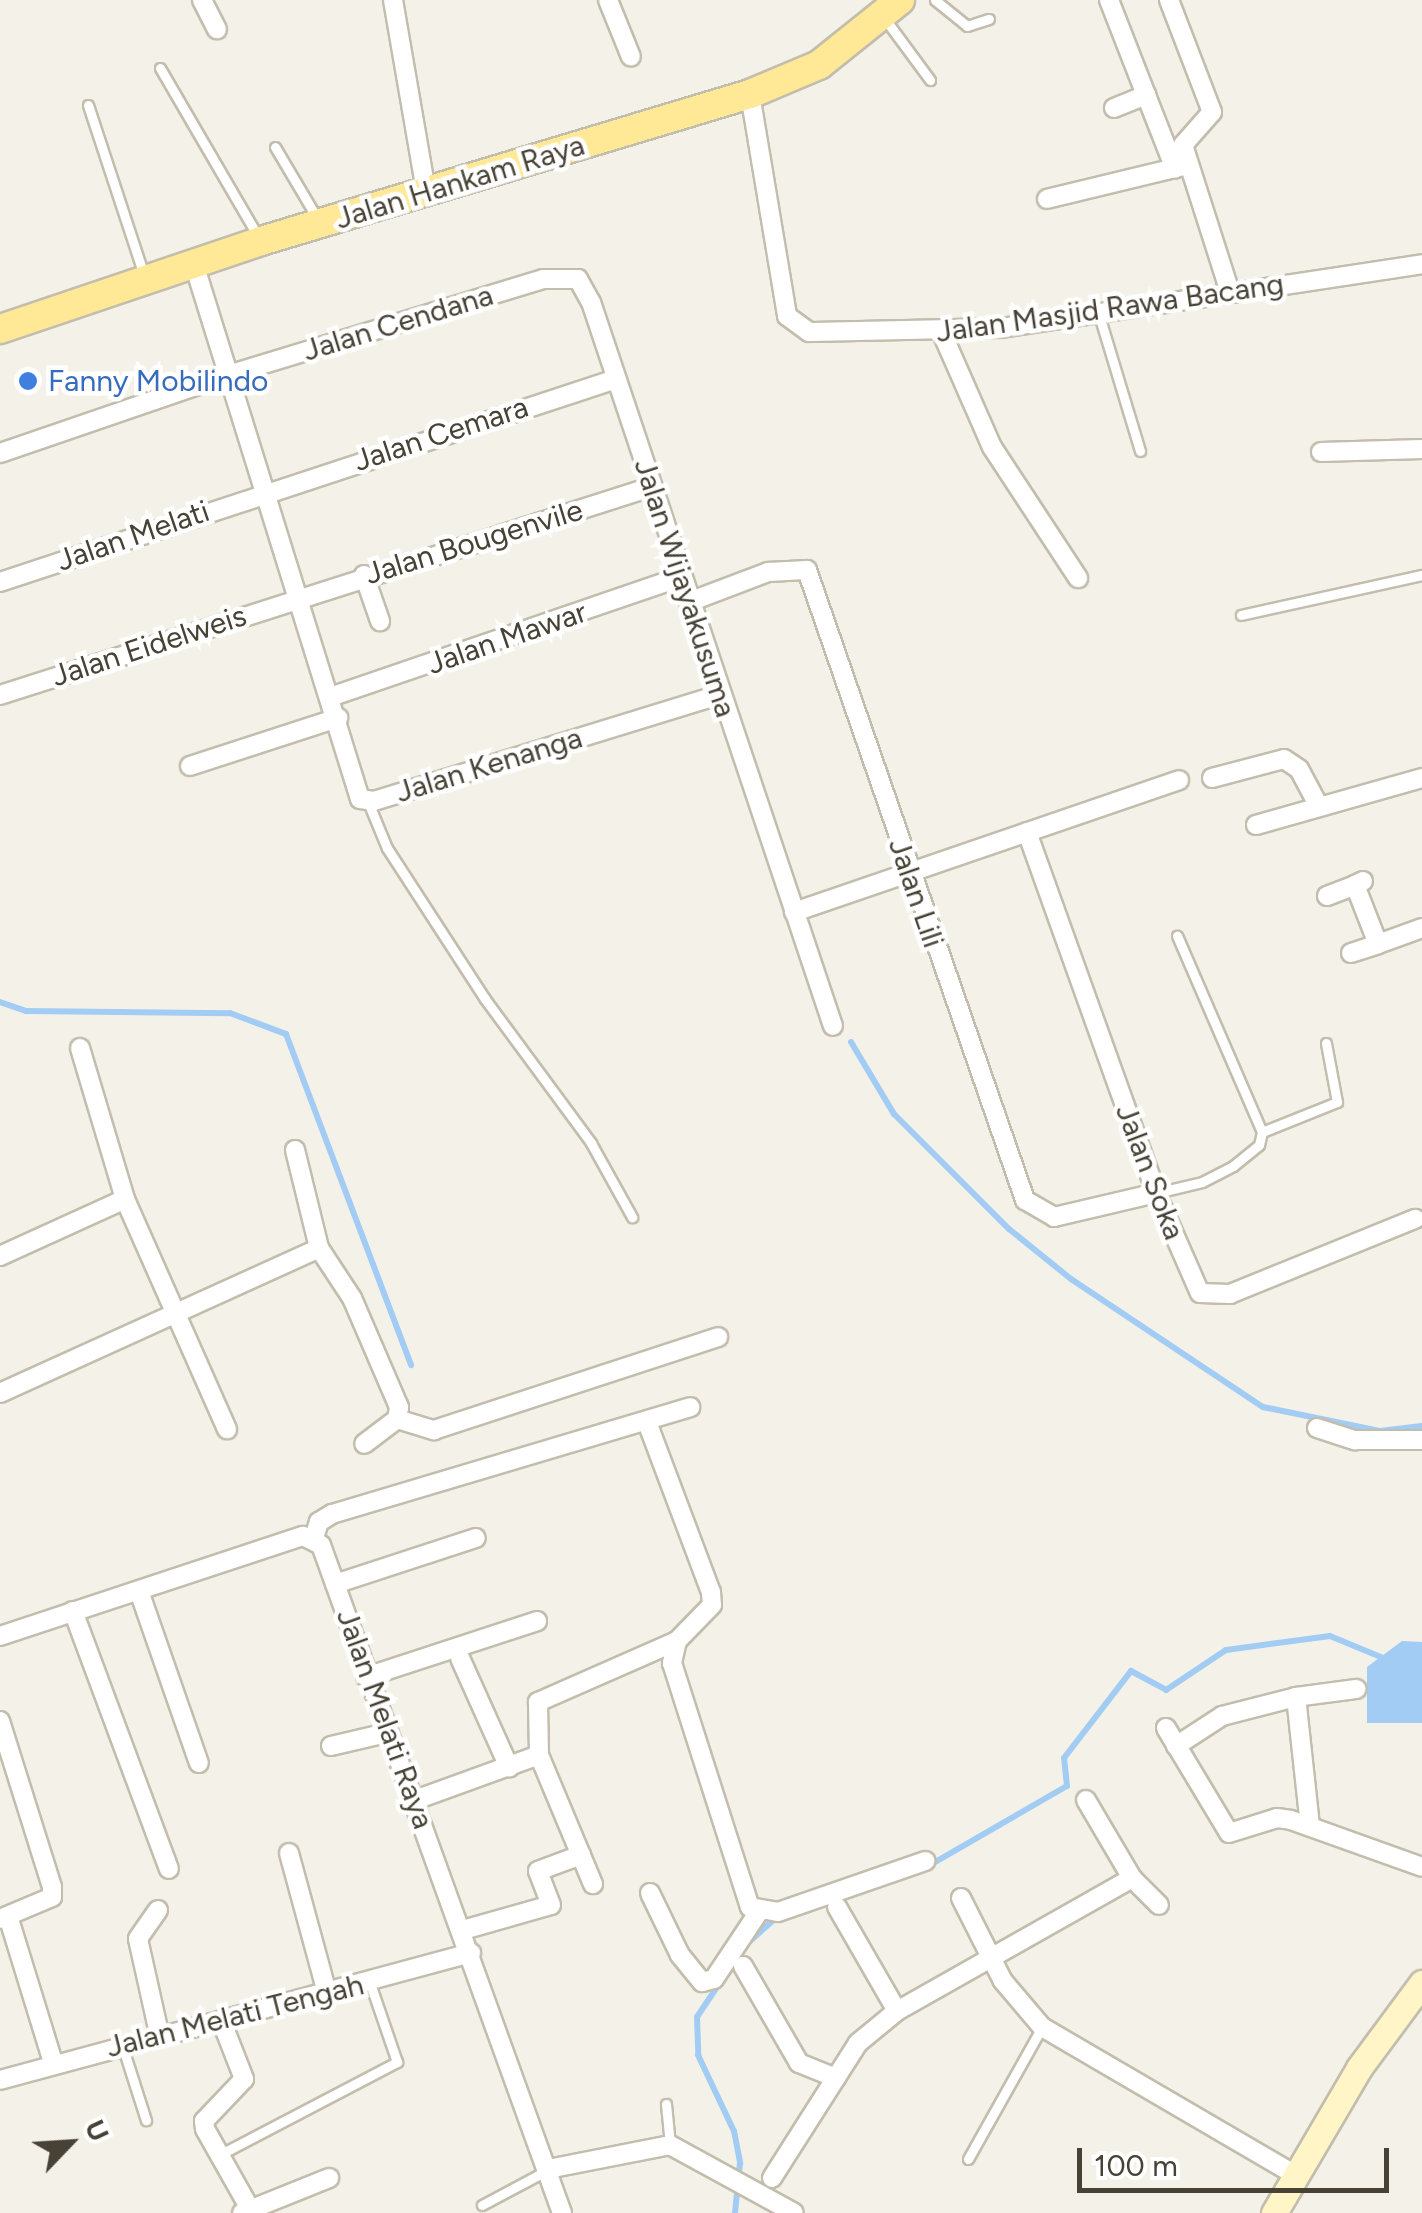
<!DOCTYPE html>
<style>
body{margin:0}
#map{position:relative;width:1422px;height:2213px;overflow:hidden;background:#f4f2e8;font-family:Figtree,sans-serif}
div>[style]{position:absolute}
.water>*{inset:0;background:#a2ccf3}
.stream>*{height:6px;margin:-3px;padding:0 3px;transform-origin:3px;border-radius:3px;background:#a2ccf3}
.roads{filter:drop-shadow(2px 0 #c3bdad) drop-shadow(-2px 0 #c3bdad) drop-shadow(0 2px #c3bdad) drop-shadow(0 -2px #c3bdad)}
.lane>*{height:9px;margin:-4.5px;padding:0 4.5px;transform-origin:4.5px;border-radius:4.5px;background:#fff}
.street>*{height:18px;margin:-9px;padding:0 9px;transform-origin:9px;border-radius:9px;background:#fff}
.secondary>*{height:25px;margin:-12.5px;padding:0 12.5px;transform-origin:12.5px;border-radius:12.5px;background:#fff5c7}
.primary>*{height:28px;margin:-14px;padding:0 14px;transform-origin:14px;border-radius:14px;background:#ffe896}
.dots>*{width:28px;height:28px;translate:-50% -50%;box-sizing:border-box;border:5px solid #fff;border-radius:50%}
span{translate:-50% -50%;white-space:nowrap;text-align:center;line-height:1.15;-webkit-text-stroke:9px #fff;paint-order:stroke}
.street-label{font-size:30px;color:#484236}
.shop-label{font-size:30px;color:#366cbe}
.left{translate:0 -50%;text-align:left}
.north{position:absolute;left:20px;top:2093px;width:100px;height:100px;-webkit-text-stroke:8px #fff;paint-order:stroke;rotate:65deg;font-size:28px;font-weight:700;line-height:40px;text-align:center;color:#484236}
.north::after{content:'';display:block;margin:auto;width:35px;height:45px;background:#484236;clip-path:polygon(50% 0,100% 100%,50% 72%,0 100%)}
.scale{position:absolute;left:1077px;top:2148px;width:312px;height:45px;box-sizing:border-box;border:5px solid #484236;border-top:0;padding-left:12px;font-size:30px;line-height:35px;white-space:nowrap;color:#484236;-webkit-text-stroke:8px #fff;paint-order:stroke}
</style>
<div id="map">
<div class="water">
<i style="clip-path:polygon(1402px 1641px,1422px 1642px,1422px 1723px,1367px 1723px,1367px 1667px)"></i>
</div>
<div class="stream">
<i style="left:0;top:1002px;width:28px;rotate:19deg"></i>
<i style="left:26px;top:1011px;width:204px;rotate:0.6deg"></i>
<i style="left:230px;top:1013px;width:60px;rotate:20.6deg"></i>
<i style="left:286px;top:1034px;width:354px;rotate:69.3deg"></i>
<i style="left:851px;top:1042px;width:84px;rotate:59.2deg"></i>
<i style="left:894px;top:1114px;width:163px;rotate:45deg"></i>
<i style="left:1009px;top:1229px;width:80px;rotate:38.9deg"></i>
<i style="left:1071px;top:1279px;width:231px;rotate:33.7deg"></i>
<i style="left:1263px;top:1407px;width:119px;rotate:11.6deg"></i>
<i style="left:1380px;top:1431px;width:42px;rotate:-6.8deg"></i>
<i style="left:930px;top:1865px;width:158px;rotate:-30deg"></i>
<i style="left:1067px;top:1786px;width:28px;rotate:-96deg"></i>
<i style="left:1064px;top:1758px;width:110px;rotate:-52.4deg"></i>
<i style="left:1131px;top:1671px;width:40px;rotate:28deg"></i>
<i style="left:1166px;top:1690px;width:72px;rotate:-33.7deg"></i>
<i style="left:1226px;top:1650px;width:105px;rotate:-7.7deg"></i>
<i style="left:1330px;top:1636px;width:55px;rotate:22.4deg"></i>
<i style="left:749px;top:1942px;width:36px;rotate:-42deg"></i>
<i style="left:721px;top:1981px;width:43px;rotate:123.7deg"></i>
<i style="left:697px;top:2017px;width:38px;rotate:88deg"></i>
<i style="left:698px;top:2055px;width:84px;rotate:64.7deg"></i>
<i style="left:734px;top:2131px;width:33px;rotate:79deg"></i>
<i style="left:740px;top:2163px;width:50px;rotate:95.7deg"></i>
</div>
<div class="roads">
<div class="lane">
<i style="left:935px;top:0;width:41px;rotate:39.1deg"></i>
<i style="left:967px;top:26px;width:23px;rotate:-18deg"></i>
<i style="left:885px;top:19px;width:76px;rotate:53.6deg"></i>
<i style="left:160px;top:68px;width:197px;rotate:59.8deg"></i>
<i style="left:88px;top:105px;width:182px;rotate:71.8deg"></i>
<i style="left:275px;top:147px;width:82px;rotate:59.4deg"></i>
<i style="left:1099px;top:315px;width:142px;rotate:73.2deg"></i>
<i style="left:1241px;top:615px;width:185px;rotate:-12.5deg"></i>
<i style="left:368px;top:802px;width:50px;rotate:67.6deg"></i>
<i style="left:387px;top:848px;width:180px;rotate:57deg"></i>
<i style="left:485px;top:999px;width:179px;rotate:53.6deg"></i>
<i style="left:591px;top:1143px;width:85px;rotate:61deg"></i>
<i style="left:1262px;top:1132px;width:81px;rotate:-21.8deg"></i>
<i style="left:1337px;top:1102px;width:60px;rotate:-100.6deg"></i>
<i style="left:1156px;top:1193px;width:47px;rotate:-13.4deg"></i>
<i style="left:1202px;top:1182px;width:35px;rotate:-27deg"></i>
<i style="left:1233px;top:1166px;width:33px;rotate:-39deg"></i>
<i style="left:1259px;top:1145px;width:13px;rotate:-77deg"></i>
<i style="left:1262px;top:1132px;width:214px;rotate:-113.4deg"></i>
<i style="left:122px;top:2045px;width:79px;rotate:72.3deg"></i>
<i style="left:666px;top:2104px;width:41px;rotate:84.4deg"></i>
<i style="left:221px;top:2154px;width:199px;rotate:-27.6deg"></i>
<i style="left:397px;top:2062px;width:83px;rotate:-108.9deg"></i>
<i style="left:968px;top:2159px;width:151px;rotate:-60.7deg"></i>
<i style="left:482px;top:2205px;width:72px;rotate:-28deg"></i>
</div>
<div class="street">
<i style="left:202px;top:0;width:33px;rotate:63deg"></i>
<i style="left:393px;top:0;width:194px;rotate:80.2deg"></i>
<i style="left:608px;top:0;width:61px;rotate:68deg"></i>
<i style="left:1109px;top:0;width:102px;rotate:68.7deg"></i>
<i style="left:1169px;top:0;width:120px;rotate:69deg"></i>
<i style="left:1212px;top:112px;width:44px;rotate:131.3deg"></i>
<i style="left:1183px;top:145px;width:154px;rotate:72.3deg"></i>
<i style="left:750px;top:94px;width:225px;rotate:80.5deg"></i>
<i style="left:787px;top:316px;width:27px;rotate:36deg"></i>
<i style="left:809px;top:332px;width:192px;rotate:-1.2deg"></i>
<i style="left:1001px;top:328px;width:426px;rotate:-8.6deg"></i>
<i style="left:1114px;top:108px;width:35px;rotate:-22deg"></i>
<i style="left:1146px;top:95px;width:79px;rotate:68.6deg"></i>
<i style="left:1047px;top:199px;width:145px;rotate:-13.6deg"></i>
<i style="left:194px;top:264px;width:560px;rotate:72.76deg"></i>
<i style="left:360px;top:799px;width:14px;rotate:8deg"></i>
<i style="left:374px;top:801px;width:363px;rotate:-17.1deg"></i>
<i style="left:942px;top:333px;width:124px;rotate:66.3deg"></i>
<i style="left:992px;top:447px;width:157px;rotate:56.7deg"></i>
<i style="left:1321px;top:452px;width:101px;rotate:-1.7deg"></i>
<i style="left:0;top:453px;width:244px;rotate:-18.9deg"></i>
<i style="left:231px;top:374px;width:326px;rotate:-16.9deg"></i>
<i style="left:543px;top:279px;width:35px"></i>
<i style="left:578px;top:279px;width:26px;rotate:61deg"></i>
<i style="left:591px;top:302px;width:763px;rotate:71.52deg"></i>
<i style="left:364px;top:575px;width:49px;rotate:70.8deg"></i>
<i style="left:0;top:582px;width:649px;rotate:-18.24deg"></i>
<i style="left:689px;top:602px;width:85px;rotate:-20.8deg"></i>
<i style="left:768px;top:572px;width:39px;rotate:-3deg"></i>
<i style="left:807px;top:570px;width:667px;rotate:70.91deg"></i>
<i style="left:1025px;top:1200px;width:34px;rotate:30deg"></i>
<i style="left:1054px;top:1217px;width:105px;rotate:-13.2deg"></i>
<i style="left:0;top:695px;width:683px;rotate:-17.72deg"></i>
<i style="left:333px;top:696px;width:367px;rotate:-18.9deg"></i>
<i style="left:190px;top:766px;width:156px;rotate:-18deg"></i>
<i style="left:1212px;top:778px;width:74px;rotate:-14.8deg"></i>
<i style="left:1284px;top:759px;width:18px;rotate:34deg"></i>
<i style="left:1299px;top:769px;width:38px;rotate:62deg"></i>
<i style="left:1256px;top:825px;width:173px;rotate:-15.8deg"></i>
<i style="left:1027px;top:832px;width:383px;rotate:70.3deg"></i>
<i style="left:1156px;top:1193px;width:109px;rotate:66.3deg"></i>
<i style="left:1200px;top:1293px;width:30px;rotate:2deg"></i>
<i style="left:1230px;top:1294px;width:200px;rotate:-22.1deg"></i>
<i style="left:1363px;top:881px;width:9px;rotate:153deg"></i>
<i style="left:1355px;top:885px;width:63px;rotate:68.7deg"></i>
<i style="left:1378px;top:944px;width:47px;rotate:-20deg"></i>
<i style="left:1327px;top:896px;width:30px;rotate:-21deg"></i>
<i style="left:794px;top:912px;width:407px;rotate:-18.9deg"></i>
<i style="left:1351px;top:953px;width:28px;rotate:-18deg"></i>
<i style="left:80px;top:1048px;width:158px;rotate:73.4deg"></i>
<i style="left:125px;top:1199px;width:252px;rotate:66.1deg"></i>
<i style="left:295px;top:1150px;width:101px;rotate:76.2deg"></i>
<i style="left:319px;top:1248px;width:60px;rotate:56.6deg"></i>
<i style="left:352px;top:1298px;width:119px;rotate:66.7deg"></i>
<i style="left:399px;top:1407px;width:12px;rotate:99deg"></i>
<i style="left:397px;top:1419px;width:41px;rotate:142.9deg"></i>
<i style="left:0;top:1256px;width:137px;rotate:-24.5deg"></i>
<i style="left:0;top:1393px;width:350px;rotate:-24.4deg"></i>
<i style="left:397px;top:1419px;width:39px;rotate:17deg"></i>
<i style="left:434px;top:1430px;width:299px;rotate:-18.1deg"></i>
<i style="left:647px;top:1422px;width:182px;rotate:69.4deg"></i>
<i style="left:711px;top:1592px;width:13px;rotate:86deg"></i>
<i style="left:712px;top:1605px;width:50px;rotate:134.2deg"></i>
<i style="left:677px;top:1641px;width:23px;rotate:103deg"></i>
<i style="left:672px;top:1663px;width:256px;rotate:72.3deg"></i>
<i style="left:750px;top:1907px;width:28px;rotate:10deg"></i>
<i style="left:778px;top:1912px;width:156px;rotate:-19.1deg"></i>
<i style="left:1317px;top:1428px;width:40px;rotate:18deg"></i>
<i style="left:1355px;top:1440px;width:67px"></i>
<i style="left:314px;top:1538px;width:17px;rotate:-73deg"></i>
<i style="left:319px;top:1522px;width:15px;rotate:-32deg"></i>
<i style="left:332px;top:1514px;width:374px;rotate:-16.6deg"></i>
<i style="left:335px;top:1584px;width:148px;rotate:-18.1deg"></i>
<i style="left:139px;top:1591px;width:182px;rotate:70.8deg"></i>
<i style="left:73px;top:1611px;width:275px;rotate:69.6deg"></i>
<i style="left:0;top:1636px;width:319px;rotate:-18.3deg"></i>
<i style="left:303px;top:1536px;width:20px;rotate:27deg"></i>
<i style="left:321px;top:1545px;width:710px;rotate:70.16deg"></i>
<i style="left:460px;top:1658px;width:120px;rotate:65.8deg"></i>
<i style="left:366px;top:1677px;width:180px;rotate:-18.1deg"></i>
<i style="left:1296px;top:1697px;width:61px;rotate:-7.6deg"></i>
<i style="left:0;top:1721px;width:174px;rotate:72.6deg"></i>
<i style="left:52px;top:1887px;width:10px;rotate:90deg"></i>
<i style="left:52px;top:1897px;width:56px;rotate:157.1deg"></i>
<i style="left:1166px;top:1728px;width:122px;rotate:59deg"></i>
<i style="left:1229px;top:1833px;width:50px;rotate:-17.4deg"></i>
<i style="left:1277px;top:1818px;width:14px;rotate:8deg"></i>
<i style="left:1291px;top:1820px;width:139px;rotate:19.7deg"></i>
<i style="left:331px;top:1746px;width:57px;rotate:-13.1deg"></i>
<i style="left:1176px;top:1746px;width:55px;rotate:-33.1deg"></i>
<i style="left:1222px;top:1716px;width:76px;rotate:-14.4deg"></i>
<i style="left:1296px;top:1697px;width:130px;rotate:83.8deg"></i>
<i style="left:539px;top:1755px;width:53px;rotate:-91.1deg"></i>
<i style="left:538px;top:1702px;width:152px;rotate:-23.7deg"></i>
<i style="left:415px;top:1800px;width:132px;rotate:-19.9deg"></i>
<i style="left:539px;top:1755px;width:140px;rotate:67.3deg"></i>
<i style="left:1086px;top:1800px;width:91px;rotate:59.5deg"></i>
<i style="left:289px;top:1853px;width:145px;rotate:74.8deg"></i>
<i style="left:650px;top:1893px;width:69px;rotate:64.2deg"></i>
<i style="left:680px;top:1955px;width:35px;rotate:51deg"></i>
<i style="left:702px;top:1982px;width:12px;rotate:-14deg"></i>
<i style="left:714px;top:1979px;width:79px;rotate:-56.3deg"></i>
<i style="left:961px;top:1898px;width:93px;rotate:63.2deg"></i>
<i style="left:1003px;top:1981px;width:60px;rotate:49.7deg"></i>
<i style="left:1042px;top:2027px;width:292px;rotate:30.3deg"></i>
<i style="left:837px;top:1907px;width:120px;rotate:60deg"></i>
<i style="left:158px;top:1910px;width:35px;rotate:125deg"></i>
<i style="left:138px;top:1939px;width:96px;rotate:77.4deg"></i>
<i style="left:8px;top:1916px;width:153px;rotate:72.9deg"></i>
<i style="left:463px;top:1930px;width:91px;rotate:-15.9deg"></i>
<i style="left:551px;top:1905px;width:36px;rotate:-111deg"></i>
<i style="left:538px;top:1871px;width:46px;rotate:-20.4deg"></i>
<i style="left:743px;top:1966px;width:112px;rotate:60deg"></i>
<i style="left:799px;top:2063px;width:40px;rotate:22deg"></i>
<i style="left:223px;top:2025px;width:58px;rotate:68.7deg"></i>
<i style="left:244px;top:2079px;width:58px;rotate:133.6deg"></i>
<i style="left:204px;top:2121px;width:8px;rotate:83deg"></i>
<i style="left:205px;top:2129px;width:92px;rotate:60.6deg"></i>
<i style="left:0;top:2080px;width:488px;rotate:-15.1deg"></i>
<i style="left:548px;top:2169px;width:124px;rotate:-11.1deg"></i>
<i style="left:670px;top:2145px;width:141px;rotate:28.7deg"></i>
<i style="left:772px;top:2178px;width:160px;rotate:-57.5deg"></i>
<i style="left:858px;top:2043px;width:50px;rotate:-39.4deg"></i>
<i style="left:897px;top:2011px;width:270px;rotate:-29.5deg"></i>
<i style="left:1132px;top:1878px;width:38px;rotate:45deg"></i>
<i style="left:242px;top:2213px;width:94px;rotate:-21.9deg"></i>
</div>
<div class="secondary">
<i style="left:1274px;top:2213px;width:168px;rotate:-59.6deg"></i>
<i style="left:1359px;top:2068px;width:106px;rotate:-53.5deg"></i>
</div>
<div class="primary">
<i style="left:0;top:329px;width:275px;rotate:-18.6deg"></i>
<i style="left:261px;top:241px;width:511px;rotate:-16.73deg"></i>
<i style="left:750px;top:94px;width:75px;rotate:-22.8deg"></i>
<i style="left:819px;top:65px;width:104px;rotate:-38.7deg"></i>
</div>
</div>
<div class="dots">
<i style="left:28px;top:381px;background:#3f7fe0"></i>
</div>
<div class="street-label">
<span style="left:460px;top:182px;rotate:-17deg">Jalan Hankam Raya</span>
<span style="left:1110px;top:308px;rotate:-8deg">Jalan Masjid Rawa Bacang</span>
<span style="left:398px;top:323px;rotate:-17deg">Jalan Cendana</span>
<span style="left:441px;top:434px;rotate:-18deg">Jalan Cemara</span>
<span style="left:133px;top:536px;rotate:-19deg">Jalan Melati</span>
<span style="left:474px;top:542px;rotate:-17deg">Jalan Bougenvile</span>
<span style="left:685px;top:588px;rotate:72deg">Jalan Wijayakusuma</span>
<span style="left:507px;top:638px;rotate:-19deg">Jalan Mawar</span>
<span style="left:149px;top:646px;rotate:-18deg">Jalan Eidelweis</span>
<span style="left:489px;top:765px;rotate:-17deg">Jalan Kenanga</span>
<span style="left:916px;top:893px;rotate:71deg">Jalan Lili</span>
<span style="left:1150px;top:1172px;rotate:69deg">Jalan Soka</span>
<span style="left:385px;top:1719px;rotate:70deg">Jalan Melati Raya</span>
<span style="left:235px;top:2016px;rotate:-14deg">Jalan Melati Tengah</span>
</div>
<div class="shop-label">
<span class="left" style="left:48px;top:381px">Fanny Mobilindo</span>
</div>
<div class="north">U</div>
<div class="scale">100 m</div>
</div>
